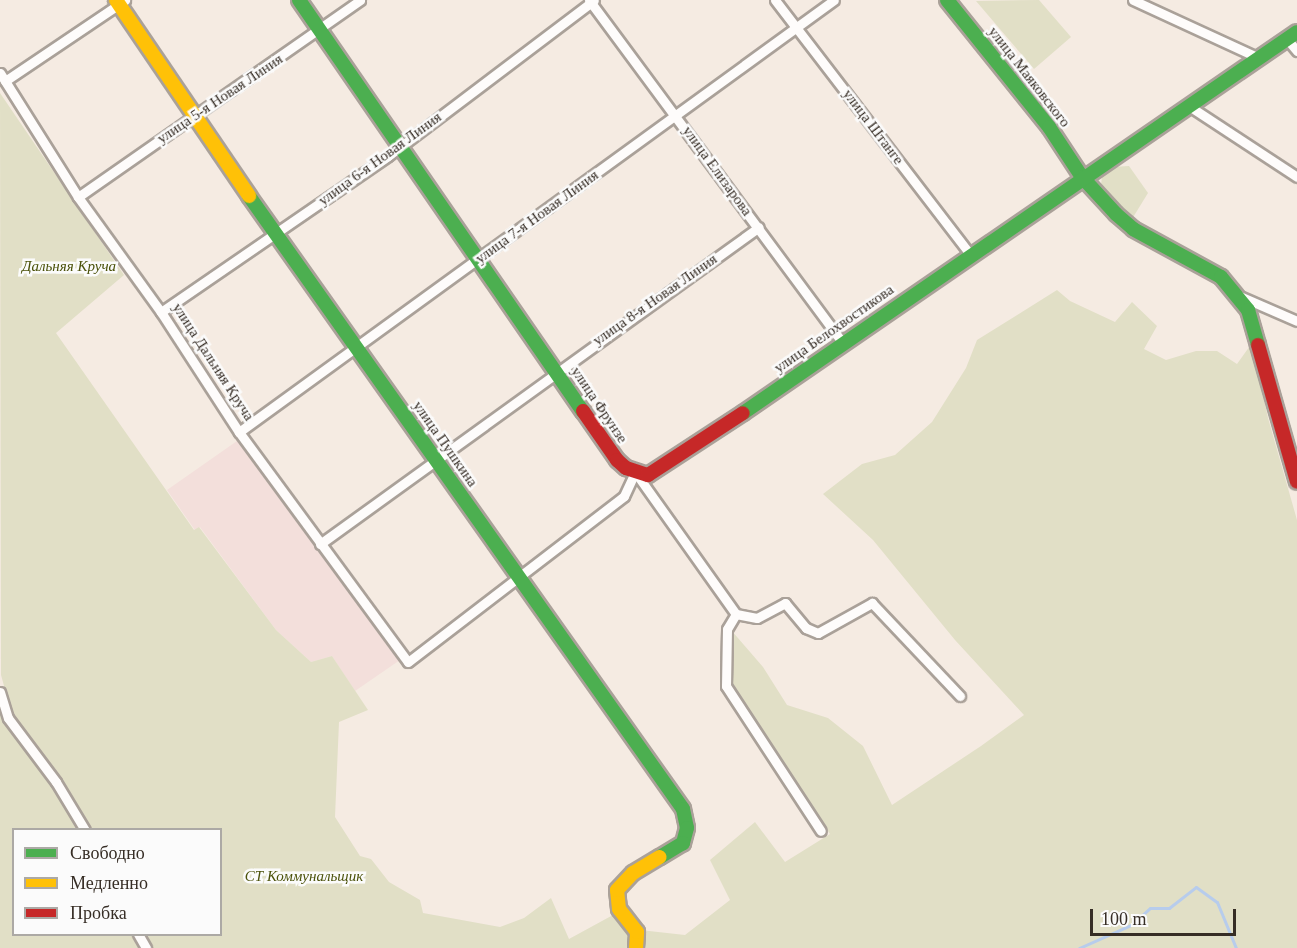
<!DOCTYPE html>
<meta charset="utf-8">
<style>
body{margin:0}
#map{position:relative;width:1297px;height:948px;overflow:hidden;background:#f5ebe2;font-family:"Times New Roman",serif}
div>[style]{position:absolute}
.commercial>*{inset:0;background:#f3dfdb}
.green>*{inset:0;background:#e1dfc6}
.stream>*{height:3px;margin:-1.5px;padding:0 1.5px;transform-origin:1.5px;border-radius:1.5px;background:#b7ccec}
.roads{filter:drop-shadow(2px 0 #aaa199) drop-shadow(-2px 0 #aaa199) drop-shadow(0 2px #aaa199) drop-shadow(0 -2px #aaa199)}
.street>*{height:9px;margin:-4.5px;padding:0 4.5px;transform-origin:4.5px;border-radius:4.5px;background:#fefcfb}
.fast>*{height:14px;margin:-7px;padding:0 7px;transform-origin:7px;border-radius:7px;background:#4caf50}
.slow>*{height:14px;margin:-7px;padding:0 7px;transform-origin:7px;border-radius:7px;background:#ffc107}
.jam>*{height:14px;margin:-7px;padding:0 7px;transform-origin:7px;border-radius:7px;background:#c62828}
span{translate:-50% -50%;white-space:nowrap;text-align:center;line-height:1.15;-webkit-text-stroke:5px #fbfbfb;paint-order:stroke}
.street-label{font-size:15px;color:#362d25}
.park-label{font-size:15px;color:#4b520a;font-style:italic}
.legend{position:absolute;left:12px;top:828px;width:210px;height:108px;box-sizing:border-box;background:#fbfbfb;border:2px solid #aca9a5;margin:0;padding:8px 10px;list-style:none;font-size:18px;color:#362d25}
.legend li{display:flex;align-items:center;gap:12px;height:30px}
.legend b{width:30px;border:2px solid #aca9a5}
.scale{position:absolute;left:1090px;top:909px;width:146px;height:27px;box-sizing:border-box;border:3px solid #362d25;border-top:0;padding-left:8px;font-size:18px;line-height:21px;white-space:nowrap;color:#362d25;-webkit-text-stroke:4px #fbfbfb;paint-order:stroke}
</style>
<div id="map">
<div class="commercial">
<i style="clip-path:polygon(237px 441px,400px 660px,355px 691px,332px 656px,311px 662px,276px 630px,200px 527px,195px 530px,167px 490px)"></i>
</div>
<div class="green">
<i style="clip-path:polygon(1039px 0,1071px 37px,1034px 69px,976px 1px)"></i>
<i style="clip-path:polygon(0 93px,124px 275px,56px 333px,194px 530px,199px 527px,276px 630px,311px 662px,332px 656px,368px 710px,339px 722px,335px 817px,360px 856px,371px 859px,389px 882px,420px 900px,423px 913px,500px 927px,524px 918px,551px 898px,569px 939px,624px 909px,640px 930px,685px 935px,730px 900px,710px 860px,755px 822px,785px 862px,830px 834px,766px 745px,732px 688px,731px 630px,763px 667px,787px 705px,828px 718px,863px 746px,892px 805px,981px 746px,1024px 715px,955px 640px,873px 540px,823px 494px,862px 464px,895px 455px,932px 422px,966px 368px,977px 340px,1057px 290px,1070px 301px,1115px 322px,1132px 302px,1157px 326px,1144px 349px,1166px 360px,1196px 351px,1217px 351px,1237px 364px,1252px 343px,1268px 418px,1297px 520px,1297px 948px,150px 948px,142px 935px,220px 934px,220px 830px,89px 829px,66px 788px,14px 722px,1px 675px)"></i>
<i style="clip-path:polygon(1129px 166px,1148px 193px,1132px 219px,1101px 186px,1102px 175px,1112px 167px)"></i>
<i style="clip-path:polygon(0 704px,81px 829px,14px 830px,14px 934px,134px 935px,142px 948px,0 948px)"></i>
</div>
<div class="stream">
<i style="left:1079px;top:948px;width:57px;rotate:-23.9deg"></i>
<i style="left:1131px;top:925px;width:25px;rotate:-42deg"></i>
<i style="left:1150px;top:908px;width:19px"></i>
<i style="left:1169px;top:908px;width:34px;rotate:-38deg"></i>
<i style="left:1196px;top:887px;width:26px;rotate:36deg"></i>
<i style="left:1217px;top:902px;width:50px;rotate:67.6deg"></i>
</div>
<div class="roads">
<div class="street">
<i style="left:589px;top:0;width:427px;rotate:53.5deg"></i>
<i style="left:775px;top:0;width:320px;rotate:52.5deg"></i>
<i style="left:1133px;top:0;width:139px;rotate:24.7deg"></i>
<i style="left:1287px;top:39px;width:16px;rotate:50deg"></i>
<i style="left:0;top:73px;width:146px;rotate:57.8deg"></i>
<i style="left:78px;top:197px;width:142px;rotate:54.2deg"></i>
<i style="left:161px;top:312px;width:143px;rotate:57deg"></i>
<i style="left:239px;top:432px;width:285px;rotate:53.7deg"></i>
<i style="left:408px;top:662px;width:272px;rotate:-37.5deg"></i>
<i style="left:624px;top:496px;width:26px;rotate:-65deg"></i>
<i style="left:5px;top:81px;width:145px;rotate:-34deg"></i>
<i style="left:1189px;top:106px;width:129px;rotate:33.3deg"></i>
<i style="left:78px;top:197px;width:344px;rotate:-34.9deg"></i>
<i style="left:1237px;top:295px;width:65px;rotate:23.4deg"></i>
<i style="left:161px;top:312px;width:275px;rotate:-34.5deg"></i>
<i style="left:388px;top:156px;width:258px;rotate:-37.1deg"></i>
<i style="left:239px;top:432px;width:735px;rotate:-35.98deg"></i>
<i style="left:635px;top:472px;width:174px;rotate:54.6deg"></i>
<i style="left:736px;top:614px;width:21px;rotate:11deg"></i>
<i style="left:757px;top:618px;width:32px;rotate:-28deg"></i>
<i style="left:785px;top:603px;width:33px;rotate:50deg"></i>
<i style="left:806px;top:628px;width:13px;rotate:23deg"></i>
<i style="left:818px;top:633px;width:62px;rotate:-29.1deg"></i>
<i style="left:872px;top:603px;width:128px;rotate:46.6deg"></i>
<i style="left:320px;top:544px;width:541px;rotate:-35.83deg"></i>
<i style="left:736px;top:614px;width:17px;rotate:121deg"></i>
<i style="left:727px;top:629px;width:57px;rotate:91deg"></i>
<i style="left:726px;top:686px;width:173px;rotate:56.8deg"></i>
<i style="left:0;top:692px;width:27px;rotate:73deg"></i>
<i style="left:8px;top:718px;width:80px;rotate:53.1deg"></i>
<i style="left:56px;top:782px;width:56px;rotate:58.9deg"></i>
<i style="left:138px;top:934px;width:16px;rotate:60deg"></i>
</div>
<div class="fast">
<i style="left:299px;top:0;width:500px;rotate:55.4deg"></i>
<i style="left:947px;top:0;width:163px;rotate:51.2deg"></i>
<i style="left:1049px;top:127px;width:60px;rotate:56.6deg"></i>
<i style="left:1082px;top:177px;width:50px;rotate:47.4deg"></i>
<i style="left:1116px;top:214px;width:23px;rotate:41deg"></i>
<i style="left:1133px;top:229px;width:100px;rotate:28.6deg"></i>
<i style="left:1221px;top:277px;width:43px;rotate:50.7deg"></i>
<i style="left:1248px;top:310px;width:36px;rotate:74deg"></i>
<i style="left:249px;top:196px;width:751px;rotate:54.7deg"></i>
<i style="left:683px;top:809px;width:19px;rotate:78deg"></i>
<i style="left:687px;top:828px;width:16px;rotate:105deg"></i>
<i style="left:683px;top:843px;width:27px;rotate:149deg"></i>
<i style="left:743px;top:413px;width:672px;rotate:-34.52deg"></i>
</div>
<div class="slow">
<i style="left:116px;top:0;width:237px;rotate:55.8deg"></i>
<i style="left:636px;top:948px;width:16px;rotate:-86deg"></i>
<i style="left:637px;top:932px;width:29px;rotate:-128deg"></i>
<i style="left:619px;top:909px;width:19px;rotate:-96deg"></i>
<i style="left:617px;top:890px;width:23px;rotate:-47deg"></i>
<i style="left:633px;top:873px;width:31px;rotate:-31deg"></i>
</div>
<div class="jam">
<i style="left:1258px;top:345px;width:142px;rotate:74.1deg"></i>
<i style="left:583px;top:411px;width:60px;rotate:55.2deg"></i>
<i style="left:617px;top:460px;width:12px;rotate:42deg"></i>
<i style="left:626px;top:468px;width:23px;rotate:18deg"></i>
<i style="left:648px;top:475px;width:113px;rotate:-33.1deg"></i>
</div>
</div>
<div class="street-label">
<span style="left:1029px;top:77px;rotate:52deg">улица Маяковского</span>
<span style="left:220px;top:99px;rotate:-34deg">улица 5-я Новая Линия</span>
<span style="left:873px;top:127px;rotate:53deg">улица Штанге</span>
<span style="left:380px;top:159px;rotate:-36deg">улица 6-я Новая Линия</span>
<span style="left:717px;top:171px;rotate:54deg">улица Елизарова</span>
<span style="left:537px;top:217px;rotate:-36deg">улица 7-я Новая Линия</span>
<span style="left:655px;top:300px;rotate:-35deg">улица 8-я Новая Линия</span>
<span style="left:834px;top:329px;rotate:-35deg">улица Белохвостикова</span>
<span style="left:213px;top:362px;rotate:57deg">улица Дальняя Круча</span>
<span style="left:599px;top:405px;rotate:56deg">улица Фрунзе</span>
<span style="left:445px;top:444px;rotate:55deg">улица Пушкина</span>
</div>
<div class="park-label">
<span style="left:69px;top:267px">Дальняя Круча</span>
<span style="left:304px;top:877px">СТ Коммунальщик</span>
</div>
<ul class="legend">
<li><b style="height:8px;background:#4caf50"></b>Свободно</li>
<li><b style="height:8px;background:#ffc107"></b>Медленно</li>
<li><b style="height:8px;background:#c62828"></b>Пробка</li>
</ul>
<div class="scale">100 m</div>
</div>
